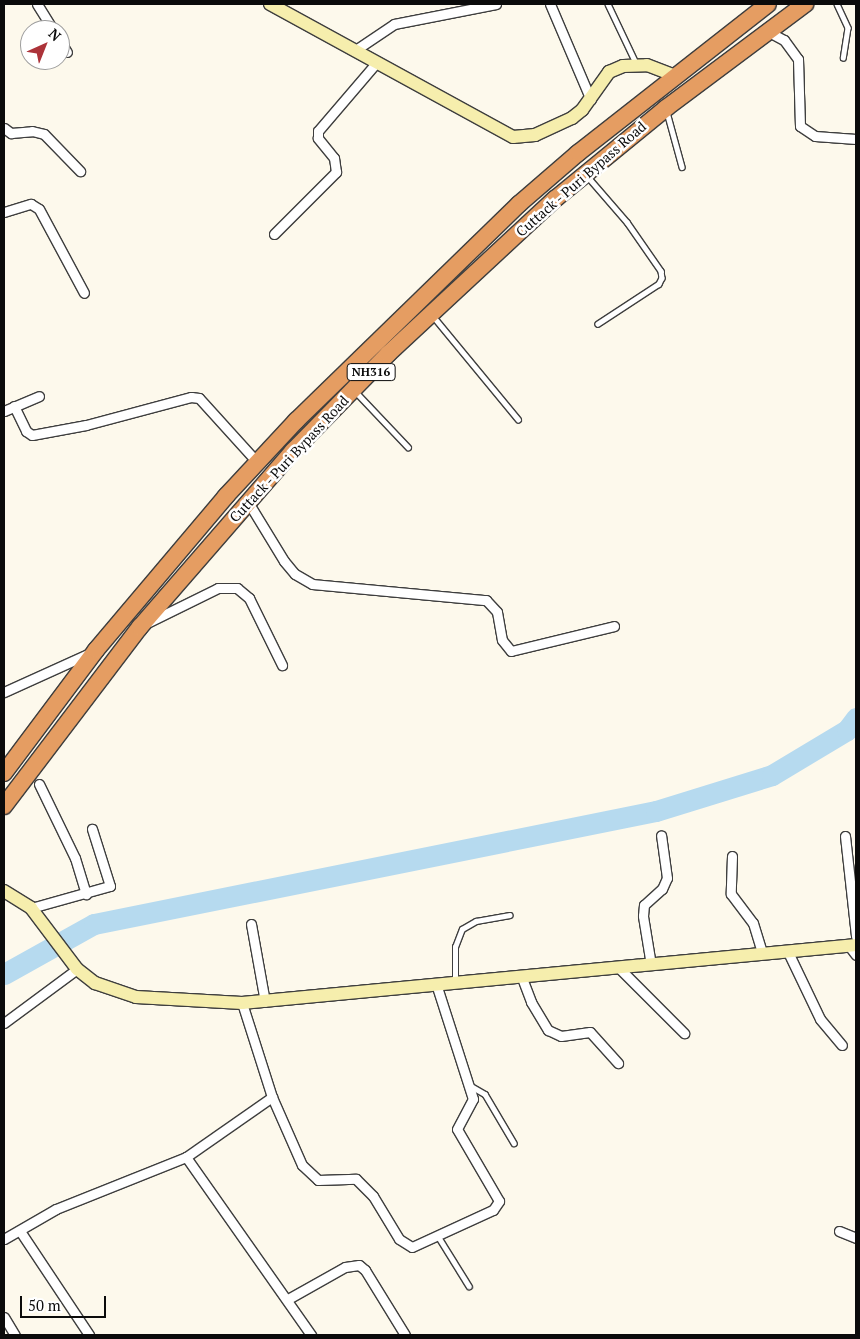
<!DOCTYPE html>
<style>
body{margin:0}
#map{position:relative;width:860px;height:1339px;overflow:hidden;background:#fdf9ec;font-family:"PT Serif",serif}
div>[style]{position:absolute}
.river>*{height:21px;margin:-10.5px;padding:0 10.5px;transform-origin:10.5px;border-radius:10.5px;background:#b6daef}
.roads{filter:drop-shadow(1px 0 #3e3e3e) drop-shadow(-1px 0 #3e3e3e) drop-shadow(0 1px #3e3e3e) drop-shadow(0 -1px #3e3e3e)}
.lane>*{height:4.5px;margin:-2.25px;padding:0 2.25px;transform-origin:2.25px;border-radius:2.25px;background:#fff}
.street>*{height:9px;margin:-4.5px;padding:0 4.5px;transform-origin:4.5px;border-radius:4.5px;background:#fff}
.secondary>*{height:12px;margin:-6px;padding:0 6px;transform-origin:6px;border-radius:6px;background:#f6eead}
.highway>*{height:16px;margin:-8px;padding:0 8px;transform-origin:8px;border-radius:8px;background:#e59d62}
span{translate:-50% -50%;white-space:nowrap;text-align:center;line-height:1.15;-webkit-text-stroke:5px #fff;paint-order:stroke}
.shield-label span{padding:1px 4px;background:#fff;border:1px solid;border-radius:4px;-webkit-text-stroke-width:0}
.shield-label{font-size:12px;color:#0b0b0b;font-weight:700}
.street-label{font-size:14px;color:#0b0b0b}
.frame{position:absolute;inset:0;border:5px solid #0b0b0b;pointer-events:none}
.north{position:absolute;left:20px;top:20px;width:50px;height:50px;box-sizing:border-box;background:#fff;border:1px solid #9d9d9d;border-radius:50%;rotate:44deg;font-size:14px;font-weight:700;line-height:20px;text-align:center;color:#0b0b0b}
.north::after{content:'';display:block;margin:auto;width:18px;height:22px;background:#ac3339;clip-path:polygon(50% 0,100% 100%,50% 72%,0 100%)}
.scale{position:absolute;left:20px;top:1296px;width:86px;height:22px;box-sizing:border-box;border:2px solid #0b0b0b;border-top:0;padding-left:6px;font-size:15px;line-height:18px;white-space:nowrap;color:#0b0b0b;-webkit-text-stroke:4px #fff;paint-order:stroke}
</style>
<div id="map">
<div class="river">
<i style="left:4px;top:974px;width:103px;rotate:-29.1deg"></i>
<i style="left:94px;top:924px;width:573px;rotate:-11.37deg"></i>
<i style="left:656px;top:811px;width:121px;rotate:-17.2deg"></i>
<i style="left:772px;top:775px;width:87px;rotate:-31deg"></i>
<i style="left:847px;top:730px;width:15px;rotate:-53deg"></i>
</div>
<div class="roads">
<div class="lane">
<i style="left:608px;top:4px;width:65px;rotate:64.6deg"></i>
<i style="left:837px;top:4px;width:26px;rotate:65deg"></i>
<i style="left:848px;top:28px;width:30px;rotate:99deg"></i>
<i style="left:667px;top:112px;width:57px;rotate:74.7deg"></i>
<i style="left:588px;top:177px;width:60px;rotate:49.1deg"></i>
<i style="left:627px;top:222px;width:60px;rotate:55.2deg"></i>
<i style="left:661px;top:271px;width:7px;rotate:82deg"></i>
<i style="left:662px;top:278px;width:7px;rotate:117deg"></i>
<i style="left:659px;top:284px;width:73px;rotate:146.7deg"></i>
<i style="left:433px;top:316px;width:134px;rotate:50.5deg"></i>
<i style="left:356px;top:392px;width:76px;rotate:46.6deg"></i>
<i style="left:455px;top:981px;width:34px;rotate:-90deg"></i>
<i style="left:455px;top:947px;width:19px;rotate:-69deg"></i>
<i style="left:462px;top:929px;width:16px;rotate:-30deg"></i>
<i style="left:476px;top:921px;width:34px;rotate:-10deg"></i>
<i style="left:471px;top:1086px;width:16px;rotate:30deg"></i>
<i style="left:485px;top:1094px;width:57px;rotate:59.4deg"></i>
<i style="left:438px;top:1236px;width:59px;rotate:58.2deg"></i>
</div>
<div class="street">
<i style="left:37px;top:4px;width:31px;rotate:58deg"></i>
<i style="left:550px;top:4px;width:104px;rotate:66.9deg"></i>
<i style="left:767px;top:31px;width:19px;rotate:28deg"></i>
<i style="left:784px;top:40px;width:24px;rotate:54deg"></i>
<i style="left:798px;top:59px;width:67px;rotate:88.3deg"></i>
<i style="left:800px;top:126px;width:18px;rotate:34deg"></i>
<i style="left:815px;top:136px;width:41px;rotate:4.2deg"></i>
<i style="left:60px;top:41px;width:13px;rotate:58deg"></i>
<i style="left:354px;top:51px;width:48px;rotate:-34deg"></i>
<i style="left:394px;top:24px;width:104px;rotate:-11.1deg"></i>
<i style="left:4px;top:128px;width:9px;rotate:36deg"></i>
<i style="left:11px;top:133px;width:21px;rotate:-5deg"></i>
<i style="left:32px;top:131px;width:12px;rotate:14deg"></i>
<i style="left:44px;top:134px;width:52px;rotate:45.8deg"></i>
<i style="left:4px;top:212px;width:28px;rotate:-17deg"></i>
<i style="left:31px;top:204px;width:9px;rotate:32deg"></i>
<i style="left:39px;top:209px;width:95px;rotate:61.8deg"></i>
<i style="left:274px;top:234px;width:88px;rotate:-45deg"></i>
<i style="left:336px;top:172px;width:14px;rotate:-98deg"></i>
<i style="left:334px;top:158px;width:26px;rotate:-129deg"></i>
<i style="left:318px;top:138px;width:7px;rotate:-90deg"></i>
<i style="left:318px;top:131px;width:89px;rotate:-49.5deg"></i>
<i style="left:14px;top:406px;width:28px;rotate:64deg"></i>
<i style="left:26px;top:431px;width:7px;rotate:34deg"></i>
<i style="left:32px;top:435px;width:55px;rotate:-10.5deg"></i>
<i style="left:86px;top:425px;width:109px;rotate:-14.9deg"></i>
<i style="left:191px;top:397px;width:8px;rotate:7deg"></i>
<i style="left:199px;top:398px;width:86px;rotate:47.8deg"></i>
<i style="left:4px;top:411px;width:38px;rotate:-23deg"></i>
<i style="left:248px;top:502px;width:69px;rotate:58.6deg"></i>
<i style="left:284px;top:561px;width:17px;rotate:50deg"></i>
<i style="left:295px;top:574px;width:20px;rotate:30deg"></i>
<i style="left:312px;top:584px;width:175px;rotate:5.3deg"></i>
<i style="left:486px;top:600px;width:16px;rotate:47deg"></i>
<i style="left:497px;top:612px;width:28px;rotate:80deg"></i>
<i style="left:502px;top:640px;width:14px;rotate:51deg"></i>
<i style="left:511px;top:651px;width:106px;rotate:-13.6deg"></i>
<i style="left:149px;top:622px;width:77px;rotate:-26.2deg"></i>
<i style="left:218px;top:588px;width:19px"></i>
<i style="left:237px;top:588px;width:16px;rotate:40deg"></i>
<i style="left:249px;top:598px;width:75px;rotate:63.8deg"></i>
<i style="left:4px;top:692px;width:94px;rotate:-24.4deg"></i>
<i style="left:39px;top:784px;width:82px;rotate:64.1deg"></i>
<i style="left:75px;top:858px;width:38px;rotate:73deg"></i>
<i style="left:845px;top:836px;width:101px;rotate:83.7deg"></i>
<i style="left:732px;top:856px;width:38px;rotate:92deg"></i>
<i style="left:731px;top:894px;width:36px;rotate:53deg"></i>
<i style="left:753px;top:923px;width:30px;rotate:73deg"></i>
<i style="left:31px;top:908px;width:82px;rotate:-15.6deg"></i>
<i style="left:110px;top:886px;width:60px;rotate:-107.5deg"></i>
<i style="left:251px;top:924px;width:79px;rotate:79.8deg"></i>
<i style="left:849px;top:946px;width:11px;rotate:52deg"></i>
<i style="left:787px;top:950px;width:76px;rotate:64.4deg"></i>
<i style="left:820px;top:1019px;width:34px;rotate:50deg"></i>
<i style="left:651px;top:965px;width:50px;rotate:-99.3deg"></i>
<i style="left:643px;top:916px;width:11px;rotate:-85deg"></i>
<i style="left:644px;top:905px;width:24px;rotate:-42deg"></i>
<i style="left:662px;top:889px;width:12px;rotate:-66deg"></i>
<i style="left:667px;top:878px;width:43px;rotate:-97.9deg"></i>
<i style="left:620px;top:969px;width:91px;rotate:45deg"></i>
<i style="left:522px;top:978px;width:26px;rotate:69deg"></i>
<i style="left:531px;top:1002px;width:33px;rotate:59deg"></i>
<i style="left:548px;top:1030px;width:14px;rotate:25deg"></i>
<i style="left:561px;top:1036px;width:29px;rotate:-8deg"></i>
<i style="left:590px;top:1032px;width:42px;rotate:47.9deg"></i>
<i style="left:242px;top:1003px;width:99px;rotate:72.3deg"></i>
<i style="left:272px;top:1097px;width:74px;rotate:66.2deg"></i>
<i style="left:302px;top:1165px;width:22px;rotate:43deg"></i>
<i style="left:318px;top:1180px;width:38px;rotate:-2deg"></i>
<i style="left:356px;top:1179px;width:24px;rotate:45deg"></i>
<i style="left:373px;top:1196px;width:50px;rotate:58.8deg"></i>
<i style="left:399px;top:1239px;width:15px;rotate:32deg"></i>
<i style="left:412px;top:1247px;width:89px;rotate:-24.6deg"></i>
<i style="left:493px;top:1210px;width:11px;rotate:-56deg"></i>
<i style="left:499px;top:1201px;width:83px;rotate:-120.3deg"></i>
<i style="left:457px;top:1129px;width:34px;rotate:-62deg"></i>
<i style="left:473px;top:1099px;width:118px;rotate:-107.8deg"></i>
<i style="left:4px;top:1023px;width:91px;rotate:-36.5deg"></i>
<i style="left:186px;top:1157px;width:218px;rotate:54.9deg"></i>
<i style="left:20px;top:1231px;width:125px;rotate:56.4deg"></i>
<i style="left:839px;top:1231px;width:18px;rotate:22deg"></i>
<i style="left:4px;top:1239px;width:60px;rotate:-30deg"></i>
<i style="left:56px;top:1209px;width:140px;rotate:-21.8deg"></i>
<i style="left:186px;top:1157px;width:105px;rotate:-34.9deg"></i>
<i style="left:288px;top:1299px;width:65px;rotate:-29.3deg"></i>
<i style="left:345px;top:1267px;width:14px;rotate:-8deg"></i>
<i style="left:359px;top:1265px;width:8px;rotate:40deg"></i>
<i style="left:365px;top:1270px;width:76px;rotate:58.4deg"></i>
<i style="left:4px;top:1317px;width:21px;rotate:59deg"></i>
</div>
<div class="secondary">
<i style="left:270px;top:4px;width:277px;rotate:28.7deg"></i>
<i style="left:513px;top:137px;width:22px;rotate:-5deg"></i>
<i style="left:535px;top:135px;width:41px;rotate:-24.7deg"></i>
<i style="left:572px;top:118px;width:13px;rotate:-39deg"></i>
<i style="left:582px;top:110px;width:47px;rotate:-54.6deg"></i>
<i style="left:609px;top:72px;width:15px;rotate:-23deg"></i>
<i style="left:623px;top:66px;width:24px;rotate:-2deg"></i>
<i style="left:647px;top:65px;width:30px;rotate:21deg"></i>
<i style="left:4px;top:891px;width:32px;rotate:32deg"></i>
<i style="left:31px;top:908px;width:76px;rotate:53deg"></i>
<i style="left:77px;top:969px;width:23px;rotate:38deg"></i>
<i style="left:95px;top:983px;width:43px;rotate:18.9deg"></i>
<i style="left:136px;top:997px;width:106px;rotate:3.2deg"></i>
<i style="left:242px;top:1003px;width:617px;rotate:-5.4deg"></i>
</div>
<div class="highway">
<i style="left:4px;top:773px;width:154px;rotate:-53.2deg"></i>
<i style="left:96px;top:650px;width:202px;rotate:-49.8deg"></i>
<i style="left:226px;top:496px;width:103px;rotate:-47deg"></i>
<i style="left:296px;top:421px;width:311px;rotate:-44.2deg"></i>
<i style="left:519px;top:204px;width:78px;rotate:-40.8deg"></i>
<i style="left:578px;top:153px;width:241px;rotate:-38.1deg"></i>
<i style="left:4px;top:806px;width:225px;rotate:-52.8deg"></i>
<i style="left:140px;top:627px;width:233px;rotate:-49deg"></i>
<i style="left:293px;top:451px;width:136px;rotate:-45.6deg"></i>
<i style="left:388px;top:354px;width:228px;rotate:-42.9deg"></i>
<i style="left:555px;top:199px;width:144px;rotate:-39.3deg"></i>
<i style="left:666px;top:108px;width:174px;rotate:-36.8deg"></i>
</div>
</div>
<div class="shield-label">
<span style="left:371px;top:372px">NH316</span>
</div>
<div class="street-label">
<span style="left:581px;top:179px;rotate:-41deg">Cuttack - Puri Bypass Road</span>
<span style="left:289px;top:459px;rotate:-47deg">Cuttack - Puri Bypass Road</span>
</div>
<div class="frame"></div>
<div class="north">N</div>
<div class="scale">50 m</div>
</div>
